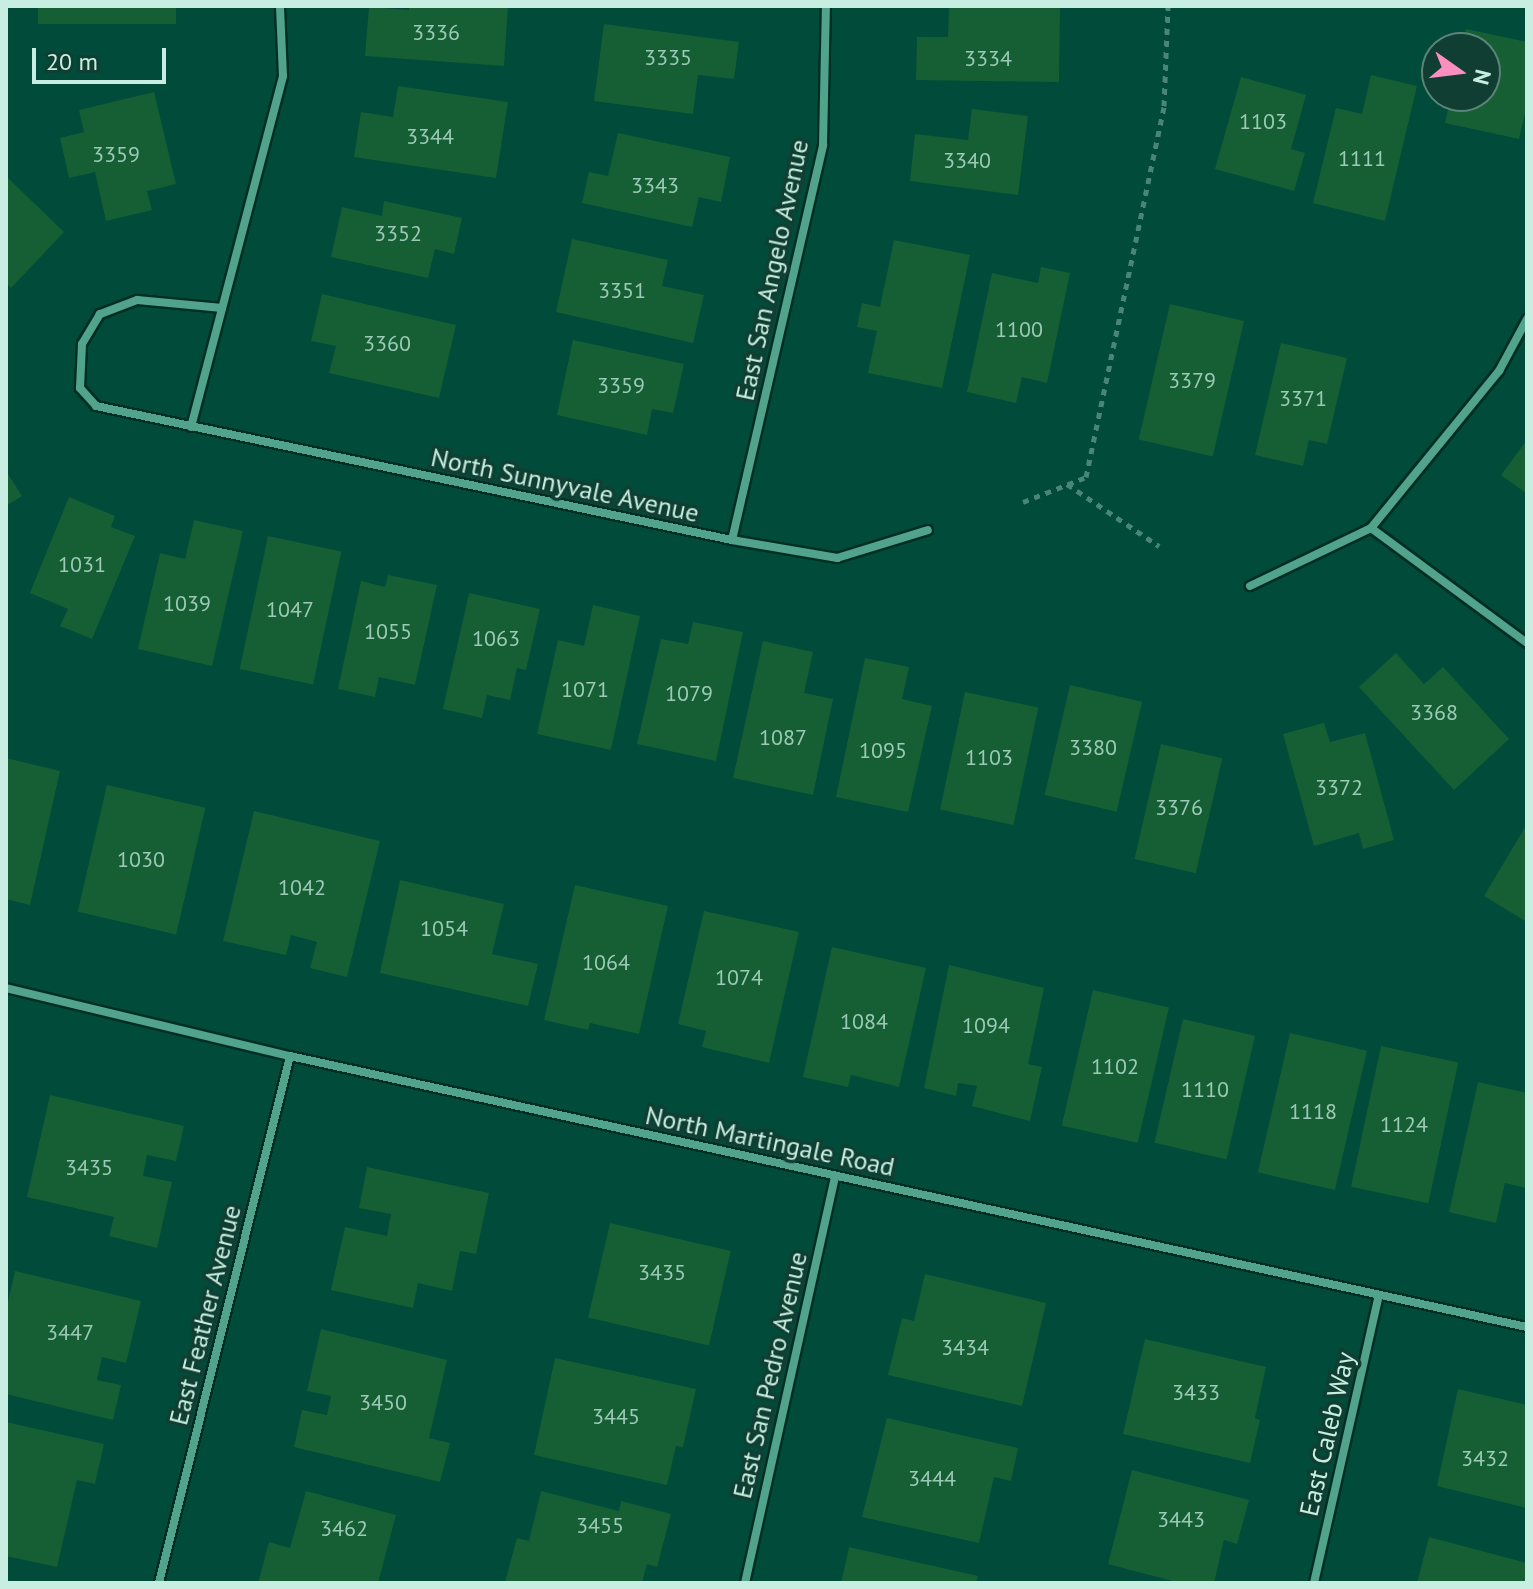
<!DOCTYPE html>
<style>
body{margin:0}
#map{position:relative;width:1533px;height:1589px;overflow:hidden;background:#014b3b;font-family:"PT Sans",sans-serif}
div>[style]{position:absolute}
.building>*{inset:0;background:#165e34;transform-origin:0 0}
.path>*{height:5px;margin-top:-2.5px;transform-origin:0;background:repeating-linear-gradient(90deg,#498677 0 6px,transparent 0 12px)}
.roads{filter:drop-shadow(2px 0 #002e23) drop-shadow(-2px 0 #002e23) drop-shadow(0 2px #002e23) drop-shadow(0 -2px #002e23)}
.minor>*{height:8px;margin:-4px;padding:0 4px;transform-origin:4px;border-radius:4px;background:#51a38c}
span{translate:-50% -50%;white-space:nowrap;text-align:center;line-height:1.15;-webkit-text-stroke:7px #113e32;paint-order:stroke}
.number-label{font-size:22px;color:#9bcab6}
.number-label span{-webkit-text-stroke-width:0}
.street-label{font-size:26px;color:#c7eee1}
.frame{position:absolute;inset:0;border:8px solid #c7eee1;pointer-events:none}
.north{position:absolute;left:1421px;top:32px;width:80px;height:80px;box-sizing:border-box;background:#113e32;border:2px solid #5a8478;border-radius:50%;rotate:104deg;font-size:22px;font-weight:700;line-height:32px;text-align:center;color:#c7eee1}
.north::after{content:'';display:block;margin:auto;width:28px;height:36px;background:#fd8ec0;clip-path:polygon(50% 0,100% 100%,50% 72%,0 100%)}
.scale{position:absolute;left:32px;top:48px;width:134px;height:36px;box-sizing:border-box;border:4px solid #c7eee1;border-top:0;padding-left:10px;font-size:24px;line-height:28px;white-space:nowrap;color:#c7eee1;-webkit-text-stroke:6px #113e32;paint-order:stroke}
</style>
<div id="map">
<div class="building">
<i style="left:38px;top:6px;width:138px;height:18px"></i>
<i style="clip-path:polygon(409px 6px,508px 6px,504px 66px,365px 56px,369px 7px,409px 10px)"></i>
<i style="clip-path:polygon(949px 6px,1060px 6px,1059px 82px,916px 80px,917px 37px,948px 37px)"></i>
<i style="clip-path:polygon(604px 24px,739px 42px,734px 79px,698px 75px,693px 114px,594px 101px)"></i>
<i style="clip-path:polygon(1466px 29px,1527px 42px,1527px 105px,1519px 139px,1445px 123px,1451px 96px,1485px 96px,1485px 48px,1462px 48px)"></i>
<i style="clip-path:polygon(1371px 75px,1417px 86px,1385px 221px,1313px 203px,1336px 108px,1362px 114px)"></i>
<i style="clip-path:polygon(1241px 77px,1306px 95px,1291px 149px,1305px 153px,1294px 191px,1215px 169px)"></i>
<i style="clip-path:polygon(398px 86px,508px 102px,496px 178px,354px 157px,361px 112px,393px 117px)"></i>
<i style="clip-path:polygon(154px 92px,176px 184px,147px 191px,152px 210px,106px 221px,95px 172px,69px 178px,60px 138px,84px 132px,79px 110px)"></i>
<i style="clip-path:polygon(972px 109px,1028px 116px,1018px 195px,910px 181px,915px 134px,968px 140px)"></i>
<i style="clip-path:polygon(618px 133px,730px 157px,721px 202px,699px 197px,692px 227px,582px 203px,589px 172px,608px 176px)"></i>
<i style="clip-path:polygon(6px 176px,64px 232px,11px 288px,6px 283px)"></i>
<i style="clip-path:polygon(384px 201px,462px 218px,454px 254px,435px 249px,428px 278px,331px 257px,342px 207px,382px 216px)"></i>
<i style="clip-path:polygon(572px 239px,668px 260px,662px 286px,704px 295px,693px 343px,556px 312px)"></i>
<i style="clip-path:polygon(894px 240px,970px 255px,942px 388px,868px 373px,877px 331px,857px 327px,862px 303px,880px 307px)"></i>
<i style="clip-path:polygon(1041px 267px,1070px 273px,1047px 383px,1022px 377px,1016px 403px,967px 392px,992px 273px,1038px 283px)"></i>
<i style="clip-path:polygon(322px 294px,456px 325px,439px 398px,329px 373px,336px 346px,311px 341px)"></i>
<i style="left:1170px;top:304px;width:76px;height:139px;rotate:13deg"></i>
<i style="clip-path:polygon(573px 340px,684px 364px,673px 413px,652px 409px,647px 435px,557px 415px)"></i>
<i style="clip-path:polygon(1281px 343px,1347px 358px,1327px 444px,1309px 440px,1303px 466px,1255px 455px)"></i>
<i style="clip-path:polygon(1527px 440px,1527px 494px,1501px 475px)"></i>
<i style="clip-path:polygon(6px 471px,22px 496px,6px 506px)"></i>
<i style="clip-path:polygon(69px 497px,115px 516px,111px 527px,135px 536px,92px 639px,60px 626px,68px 609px,30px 593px)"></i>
<i style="clip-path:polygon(194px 520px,243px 531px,212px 666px,138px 649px,160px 553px,185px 559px)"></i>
<i style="left:268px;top:536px;width:75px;height:136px;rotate:12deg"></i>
<i style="clip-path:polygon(388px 575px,437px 585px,415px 685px,379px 677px,375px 697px,338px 689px,361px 581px,385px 587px)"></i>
<i style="clip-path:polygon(469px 593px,540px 609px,526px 670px,517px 668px,510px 700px,487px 695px,482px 718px,443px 709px)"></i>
<i style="clip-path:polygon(593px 605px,640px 616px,611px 750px,537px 734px,558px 640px,584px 646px)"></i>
<i style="clip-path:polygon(693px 622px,743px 632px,716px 761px,637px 744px,661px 639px,688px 644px)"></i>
<i style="clip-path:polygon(763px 641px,813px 652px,804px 693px,833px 699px,813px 795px,733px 778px)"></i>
<i style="clip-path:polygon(1396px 653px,1424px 684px,1443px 667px,1509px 739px,1454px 790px,1359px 687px)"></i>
<i style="clip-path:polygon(865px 658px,909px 667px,902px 699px,932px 706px,908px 812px,836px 797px)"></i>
<i style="left:1070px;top:685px;width:74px;height:113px;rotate:13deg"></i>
<i style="left:965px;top:692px;width:75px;height:120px;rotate:12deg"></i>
<i style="clip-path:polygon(1324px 723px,1330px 742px,1365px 733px,1394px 840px,1363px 849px,1359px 833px,1314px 846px,1283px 734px)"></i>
<i style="left:1161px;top:744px;width:63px;height:118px;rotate:13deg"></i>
<i style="clip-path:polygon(6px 758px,60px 771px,30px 905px,6px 899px)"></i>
<i style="left:107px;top:785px;width:101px;height:130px;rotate:13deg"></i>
<i style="clip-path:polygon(254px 811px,380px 841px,347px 977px,310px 968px,317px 942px,291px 935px,286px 955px,223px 941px)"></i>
<i style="clip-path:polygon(1527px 824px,1527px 922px,1484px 896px)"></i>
<i style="clip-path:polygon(400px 880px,504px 904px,492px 954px,538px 964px,528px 1006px,380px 973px)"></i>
<i style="clip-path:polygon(575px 885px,668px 906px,639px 1034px,590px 1023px,588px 1030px,544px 1020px)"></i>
<i style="clip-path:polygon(704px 911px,799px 932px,769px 1063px,702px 1047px,706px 1031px,678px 1024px)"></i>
<i style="clip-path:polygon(832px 947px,926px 968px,899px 1087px,851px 1075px,848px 1087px,803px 1077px)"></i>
<i style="clip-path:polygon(949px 965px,1044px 988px,1028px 1064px,1042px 1067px,1030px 1121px,972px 1106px,977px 1086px,958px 1083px,956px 1096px,924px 1088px)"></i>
<i style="left:1093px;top:990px;width:78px;height:139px;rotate:13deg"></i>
<i style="left:1183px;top:1019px;width:74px;height:127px;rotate:13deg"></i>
<i style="left:1290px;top:1033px;width:79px;height:143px;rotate:13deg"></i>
<i style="left:1381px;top:1046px;width:79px;height:144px;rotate:12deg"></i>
<i style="clip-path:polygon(1478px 1082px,1527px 1093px,1526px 1188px,1505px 1183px,1496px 1223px,1449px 1212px)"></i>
<i style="clip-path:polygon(50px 1095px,184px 1126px,176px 1161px,147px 1155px,143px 1176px,172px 1182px,157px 1248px,109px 1236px,114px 1217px,27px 1197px)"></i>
<i style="clip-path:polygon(367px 1167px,489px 1193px,476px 1254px,460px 1251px,452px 1291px,418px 1283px,413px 1308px,331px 1290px,345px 1227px,387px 1236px,391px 1214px,359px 1208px)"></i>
<i style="left:610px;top:1223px;width:124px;height:97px;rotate:13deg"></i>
<i style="clip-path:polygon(15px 1271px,141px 1301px,126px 1363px,102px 1357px,97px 1380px,121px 1385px,113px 1420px,6px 1394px,6px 1310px)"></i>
<i style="clip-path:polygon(925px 1274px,1046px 1303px,1022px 1406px,888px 1375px,902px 1318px,914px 1321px)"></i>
<i style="clip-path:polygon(321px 1329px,447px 1360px,429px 1438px,450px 1443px,440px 1482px,294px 1447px,302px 1410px,327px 1415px,331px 1396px,307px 1391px)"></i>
<i style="clip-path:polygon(1145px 1339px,1266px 1367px,1255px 1418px,1260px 1420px,1250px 1463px,1123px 1434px)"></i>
<i style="clip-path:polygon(555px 1358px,696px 1389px,683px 1447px,676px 1446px,667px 1485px,534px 1455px)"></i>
<i style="clip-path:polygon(1458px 1389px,1527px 1405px,1527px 1508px,1437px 1486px)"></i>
<i style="clip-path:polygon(887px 1418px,1018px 1448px,1011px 1481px,994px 1477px,979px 1543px,862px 1517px)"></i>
<i style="clip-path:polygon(6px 1422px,104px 1444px,95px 1484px,77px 1480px,57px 1567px,6px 1556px)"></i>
<i style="clip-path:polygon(1132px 1470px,1249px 1500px,1237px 1544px,1224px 1540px,1214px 1583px,1180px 1583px,1108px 1564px)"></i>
<i style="clip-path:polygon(306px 1491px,396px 1515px,378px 1583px,258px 1583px,269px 1542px,290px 1548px)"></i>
<i style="clip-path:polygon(541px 1491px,619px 1511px,621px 1501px,671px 1514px,657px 1567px,647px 1564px,642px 1583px,505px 1582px,517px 1538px,529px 1541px)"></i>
<i style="clip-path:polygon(1429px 1537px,1527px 1563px,1527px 1583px,1417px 1583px)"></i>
<i style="clip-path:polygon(849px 1547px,978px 1576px,976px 1583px,841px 1583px)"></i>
</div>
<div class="path">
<i style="left:1067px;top:484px;width:111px;rotate:34deg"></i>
<i style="left:1023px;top:502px;width:68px;rotate:-21.6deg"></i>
<i style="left:1086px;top:477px;width:379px;rotate:-78.1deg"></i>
<i style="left:1164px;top:106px;width:100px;rotate:-87.7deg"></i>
</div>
<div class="roads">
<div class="minor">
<i style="left:222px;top:308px;width:85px;rotate:-174.6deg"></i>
<i style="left:137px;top:300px;width:40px;rotate:159deg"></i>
<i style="left:100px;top:314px;width:35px;rotate:121deg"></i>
<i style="left:82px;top:344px;width:44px;rotate:92.6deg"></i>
<i style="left:80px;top:388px;width:24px;rotate:48deg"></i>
<i style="left:96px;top:406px;width:650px;rotate:11.9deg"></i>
<i style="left:732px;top:540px;width:107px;rotate:9.7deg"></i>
<i style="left:837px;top:558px;width:95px;rotate:-17.1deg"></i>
<i style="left:191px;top:427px;width:363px;rotate:-75.3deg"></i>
<i style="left:283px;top:76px;width:70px;rotate:-92.5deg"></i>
<i style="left:1371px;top:528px;width:194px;rotate:36.4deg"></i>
<i style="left:732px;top:540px;width:405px;rotate:-77deg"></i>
<i style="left:823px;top:145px;width:139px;rotate:-88.8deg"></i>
<i style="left:1250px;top:586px;width:134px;rotate:-25.6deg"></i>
<i style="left:1371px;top:528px;width:203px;rotate:-50.8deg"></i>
<i style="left:1499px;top:371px;width:59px;rotate:-61.7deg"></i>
<i style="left:6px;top:988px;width:292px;rotate:13.5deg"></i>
<i style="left:290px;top:1056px;width:1266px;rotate:12.36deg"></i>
<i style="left:159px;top:1583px;width:543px;rotate:-76.04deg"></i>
<i style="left:745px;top:1583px;width:417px;rotate:-77.5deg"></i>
<i style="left:1314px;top:1583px;width:295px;rotate:-77.3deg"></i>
</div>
</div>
<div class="number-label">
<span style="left:436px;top:33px">3336</span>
<span style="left:668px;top:58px">3335</span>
<span style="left:988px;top:59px">3334</span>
<span style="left:1263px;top:122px">1103</span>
<span style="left:430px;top:137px">3344</span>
<span style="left:116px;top:155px">3359</span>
<span style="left:1362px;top:159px">1111</span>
<span style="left:967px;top:161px">3340</span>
<span style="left:655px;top:186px">3343</span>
<span style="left:398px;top:234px">3352</span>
<span style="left:622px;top:291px">3351</span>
<span style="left:1019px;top:330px">1100</span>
<span style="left:387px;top:344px">3360</span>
<span style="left:1192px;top:381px">3379</span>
<span style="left:621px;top:386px">3359</span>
<span style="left:1303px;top:399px">3371</span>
<span style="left:82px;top:565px">1031</span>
<span style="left:187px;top:604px">1039</span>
<span style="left:290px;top:610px">1047</span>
<span style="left:388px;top:632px">1055</span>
<span style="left:496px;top:639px">1063</span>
<span style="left:585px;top:690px">1071</span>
<span style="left:689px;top:694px">1079</span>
<span style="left:1434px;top:713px">3368</span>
<span style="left:783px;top:738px">1087</span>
<span style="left:1093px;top:748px">3380</span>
<span style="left:883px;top:751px">1095</span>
<span style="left:989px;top:758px">1103</span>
<span style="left:1339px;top:788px">3372</span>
<span style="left:1179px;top:808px">3376</span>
<span style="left:141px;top:860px">1030</span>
<span style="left:302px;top:888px">1042</span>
<span style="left:444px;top:929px">1054</span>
<span style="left:606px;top:963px">1064</span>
<span style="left:739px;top:978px">1074</span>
<span style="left:864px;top:1022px">1084</span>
<span style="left:986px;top:1026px">1094</span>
<span style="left:1115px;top:1067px">1102</span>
<span style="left:1205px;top:1090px">1110</span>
<span style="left:1313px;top:1112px">1118</span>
<span style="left:1404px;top:1125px">1124</span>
<span style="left:89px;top:1168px">3435</span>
<span style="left:662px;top:1273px">3435</span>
<span style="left:70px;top:1333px">3447</span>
<span style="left:965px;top:1348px">3434</span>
<span style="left:1196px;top:1393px">3433</span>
<span style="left:383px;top:1403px">3450</span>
<span style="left:616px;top:1417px">3445</span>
<span style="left:1485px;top:1459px">3432</span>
<span style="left:932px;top:1479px">3444</span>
<span style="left:1181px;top:1520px">3443</span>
<span style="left:600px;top:1526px">3455</span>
<span style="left:344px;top:1529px">3462</span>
</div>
<div class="street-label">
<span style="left:772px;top:270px;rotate:-78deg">East San Angelo Avenue</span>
<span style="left:565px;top:485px;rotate:12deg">North Sunnyvale Avenue</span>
<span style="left:770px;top:1141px;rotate:12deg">North Martingale Road</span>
<span style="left:205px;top:1315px;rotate:-76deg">East Feather Avenue</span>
<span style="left:770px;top:1375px;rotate:-77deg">East San Pedro Avenue</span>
<span style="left:1327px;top:1434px;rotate:-77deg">East Caleb Way</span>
</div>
<div class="frame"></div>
<div class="north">N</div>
<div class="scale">20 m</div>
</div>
